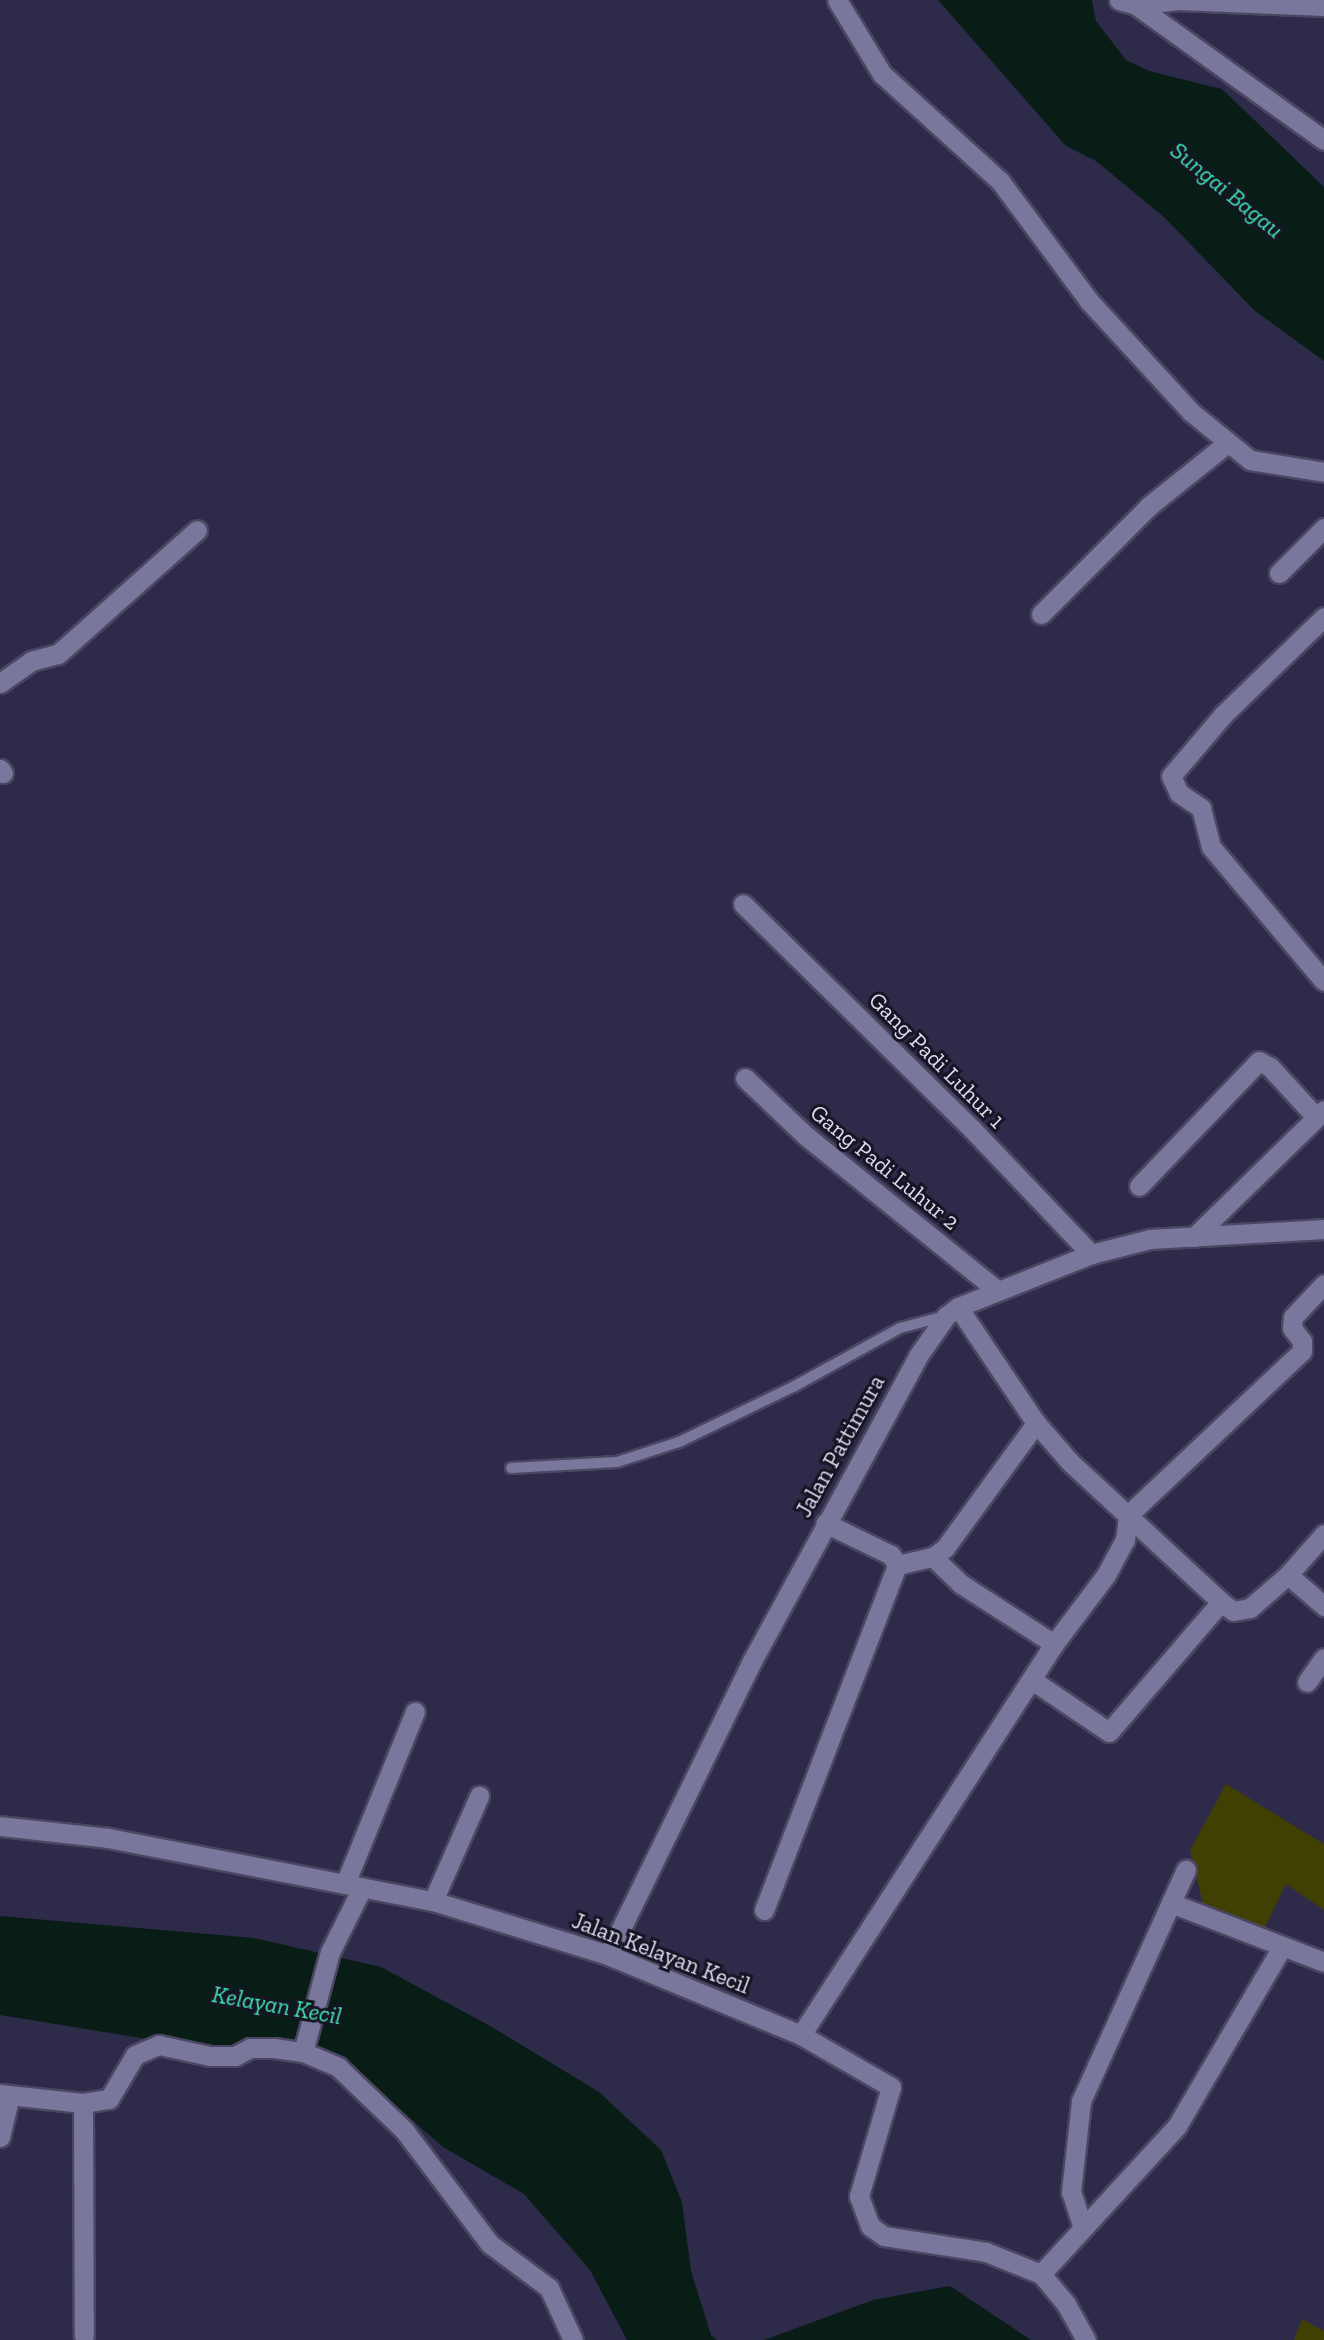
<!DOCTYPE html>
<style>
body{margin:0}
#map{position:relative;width:1324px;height:2340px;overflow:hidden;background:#2e2a4a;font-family:"Zilla Slab",serif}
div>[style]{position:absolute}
.green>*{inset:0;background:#414003}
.water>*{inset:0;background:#081d16}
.roads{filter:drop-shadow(2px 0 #4b4661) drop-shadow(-2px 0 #4b4661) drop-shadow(0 2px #4b4661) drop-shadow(0 -2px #4b4661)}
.lane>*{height:10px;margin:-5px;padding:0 5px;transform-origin:5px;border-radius:5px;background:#7a779c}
.street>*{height:19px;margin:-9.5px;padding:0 9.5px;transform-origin:9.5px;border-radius:9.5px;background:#7a779c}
span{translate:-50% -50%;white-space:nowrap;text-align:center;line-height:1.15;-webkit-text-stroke:6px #161523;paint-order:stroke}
.street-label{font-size:23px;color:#dedcf1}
.water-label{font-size:24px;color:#41e0b1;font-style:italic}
</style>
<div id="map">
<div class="green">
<i style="clip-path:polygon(1226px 1784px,1324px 1844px,1324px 1910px,1286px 1884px,1262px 1933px,1205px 1912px,1190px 1850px)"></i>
<i style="clip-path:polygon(1302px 2319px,1324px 2331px,1324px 2340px,1294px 2340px)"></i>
</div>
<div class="water">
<i style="clip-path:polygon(938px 0,1092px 0,1096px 21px,1126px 60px,1149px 71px,1222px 89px,1324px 187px,1324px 361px,1255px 311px,1164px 217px,1096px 161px,1066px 146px)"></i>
<i style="clip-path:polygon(0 1916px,254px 1938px,381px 1967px,492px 2027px,599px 2092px,661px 2150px,682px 2202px,691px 2271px,711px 2335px,717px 2340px,627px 2340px,590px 2270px,524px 2194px,443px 2147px,356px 2071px,312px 2045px,220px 2051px,0 2015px)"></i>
<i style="clip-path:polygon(950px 2286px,1031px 2340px,764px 2340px,873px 2300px)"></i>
</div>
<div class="roads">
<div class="lane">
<i style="left:511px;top:1468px;width:106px;rotate:-3.2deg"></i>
<i style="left:617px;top:1462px;width:65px;rotate:-17.9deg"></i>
<i style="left:679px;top:1442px;width:127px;rotate:-25.8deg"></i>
<i style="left:793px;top:1387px;width:122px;rotate:-28.9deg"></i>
<i style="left:900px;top:1328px;width:43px;rotate:-14.7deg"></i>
</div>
<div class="street">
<i style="left:837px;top:0;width:87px;rotate:58.7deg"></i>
<i style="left:882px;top:74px;width:159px;rotate:42.2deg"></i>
<i style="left:1000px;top:181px;width:149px;rotate:53.4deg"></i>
<i style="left:1089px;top:301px;width:151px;rotate:47.4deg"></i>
<i style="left:1191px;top:412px;width:76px;rotate:39.1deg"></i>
<i style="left:1250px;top:460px;width:75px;rotate:9.2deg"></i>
<i style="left:1119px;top:0;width:18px;rotate:16deg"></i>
<i style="left:1136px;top:5px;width:42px;rotate:-6.8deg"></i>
<i style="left:1178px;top:0;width:146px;rotate:2.4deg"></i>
<i style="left:1136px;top:5px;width:231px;rotate:35.7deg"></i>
<i style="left:1279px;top:573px;width:64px;rotate:-45deg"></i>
<i style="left:1041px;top:614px;width:153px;rotate:-45deg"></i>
<i style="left:1149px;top:506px;width:99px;rotate:-38.8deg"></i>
<i style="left:1324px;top:617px;width:141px;rotate:135.9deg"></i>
<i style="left:1223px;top:715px;width:80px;rotate:130.4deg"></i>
<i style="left:1171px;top:776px;width:19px;rotate:65deg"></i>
<i style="left:1179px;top:793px;width:27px;rotate:34deg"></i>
<i style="left:1201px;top:808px;width:40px;rotate:75.6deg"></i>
<i style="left:1211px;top:847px;width:175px;rotate:49.9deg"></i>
<i style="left:0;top:683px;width:38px;rotate:-35deg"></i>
<i style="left:31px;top:661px;width:28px;rotate:-15deg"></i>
<i style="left:58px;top:654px;width:186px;rotate:-41.7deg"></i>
<i style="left:0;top:769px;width:5px;rotate:53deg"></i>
<i style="left:743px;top:904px;width:321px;rotate:44.5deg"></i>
<i style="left:972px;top:1129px;width:173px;rotate:46.4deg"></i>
<i style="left:745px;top:1078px;width:84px;rotate:43.6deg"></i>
<i style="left:806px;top:1136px;width:245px;rotate:38.9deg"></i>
<i style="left:1139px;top:1186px;width:173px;rotate:-46.2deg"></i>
<i style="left:1259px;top:1061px;width:13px;rotate:29deg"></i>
<i style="left:1270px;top:1067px;width:68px;rotate:47.4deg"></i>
<i style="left:1194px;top:1237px;width:182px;rotate:-44.3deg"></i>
<i style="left:958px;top:1307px;width:140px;rotate:56.1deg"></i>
<i style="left:1036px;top:1423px;width:52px;rotate:48.9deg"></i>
<i style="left:1070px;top:1462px;width:206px;rotate:42.8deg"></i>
<i style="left:1221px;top:1602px;width:15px;rotate:37deg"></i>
<i style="left:1233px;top:1611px;width:17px;rotate:-10deg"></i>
<i style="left:1250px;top:1608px;width:50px;rotate:-41deg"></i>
<i style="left:1324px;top:1534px;width:55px;rotate:131.3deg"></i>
<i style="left:1288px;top:1575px;width:48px;rotate:40.7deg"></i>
<i style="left:933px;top:1557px;width:39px;rotate:44deg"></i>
<i style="left:961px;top:1584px;width:111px;rotate:32.8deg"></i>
<i style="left:897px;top:1565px;width:37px;rotate:-13deg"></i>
<i style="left:933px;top:1557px;width:15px;rotate:-37deg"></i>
<i style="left:945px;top:1548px;width:155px;rotate:-53.9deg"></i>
<i style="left:1032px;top:1680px;width:93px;rotate:34deg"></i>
<i style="left:1109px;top:1732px;width:172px;rotate:-49.3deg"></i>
<i style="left:1307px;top:1682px;width:29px;rotate:-55deg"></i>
<i style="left:0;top:1826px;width:109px;rotate:6.3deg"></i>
<i style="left:108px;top:1838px;width:331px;rotate:11deg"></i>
<i style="left:433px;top:1901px;width:183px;rotate:17.1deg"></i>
<i style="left:608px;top:1955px;width:209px;rotate:22.5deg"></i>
<i style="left:801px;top:2035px;width:104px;rotate:30deg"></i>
<i style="left:891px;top:2087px;width:114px;rotate:106.4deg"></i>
<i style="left:859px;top:2196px;width:32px;rotate:70deg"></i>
<i style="left:870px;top:2226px;width:17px;rotate:36deg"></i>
<i style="left:884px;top:2236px;width:103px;rotate:8.9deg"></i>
<i style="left:986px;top:2252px;width:59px;rotate:21.8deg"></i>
<i style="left:1041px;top:2274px;width:39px;rotate:50deg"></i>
<i style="left:1066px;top:2304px;width:41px;rotate:60.9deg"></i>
<i style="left:345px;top:1884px;width:186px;rotate:-67.9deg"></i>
<i style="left:433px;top:1901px;width:115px;rotate:-66.3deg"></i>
<i style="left:1171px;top:1903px;width:164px;rotate:21.1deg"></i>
<i style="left:764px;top:1910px;width:370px;rotate:-68.9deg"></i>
<i style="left:897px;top:1565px;width:12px;rotate:-121deg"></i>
<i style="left:891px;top:1555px;width:73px;rotate:-154.1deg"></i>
<i style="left:608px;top:1955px;width:327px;rotate:-63.9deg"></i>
<i style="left:752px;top:1661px;width:347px;rotate:-61.4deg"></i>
<i style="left:918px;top:1356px;width:49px;rotate:-55deg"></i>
<i style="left:946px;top:1316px;width:15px;rotate:-37deg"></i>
<i style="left:958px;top:1307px;width:143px;rotate:-21.7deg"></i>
<i style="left:1091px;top:1254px;width:61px;rotate:-14.3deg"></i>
<i style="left:1150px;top:1239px;width:174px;rotate:-3.3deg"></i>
<i style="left:801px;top:2035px;width:466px;rotate:-57.1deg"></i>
<i style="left:1054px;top:1644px;width:86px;rotate:-53deg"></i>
<i style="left:1106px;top:1575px;width:40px;rotate:-62deg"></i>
<i style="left:1125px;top:1540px;width:25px;rotate:-83deg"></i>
<i style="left:1128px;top:1515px;width:239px;rotate:-43.3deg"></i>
<i style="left:1302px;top:1351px;width:10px;rotate:-90deg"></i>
<i style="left:1302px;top:1341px;width:16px;rotate:-128deg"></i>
<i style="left:1292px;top:1328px;width:11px;rotate:-85deg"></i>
<i style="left:1293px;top:1317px;width:45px;rotate:-46.8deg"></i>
<i style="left:303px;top:2052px;width:104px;rotate:-74.9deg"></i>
<i style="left:330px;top:1952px;width:72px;rotate:-63.4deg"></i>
<i style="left:0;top:2094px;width:83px;rotate:6.2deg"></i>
<i style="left:83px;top:2103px;width:26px;rotate:-9deg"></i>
<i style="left:109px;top:2099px;width:51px;rotate:-59.4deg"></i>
<i style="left:135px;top:2055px;width:26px;rotate:-23deg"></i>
<i style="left:159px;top:2045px;width:52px;rotate:12.2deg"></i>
<i style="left:210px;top:2056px;width:25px"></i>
<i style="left:235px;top:2056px;width:17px;rotate:-28deg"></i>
<i style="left:250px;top:2048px;width:24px"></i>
<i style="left:274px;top:2048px;width:29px;rotate:8deg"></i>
<i style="left:303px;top:2052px;width:38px;rotate:23deg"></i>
<i style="left:338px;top:2067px;width:91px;rotate:43.7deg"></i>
<i style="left:404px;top:2130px;width:143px;rotate:53deg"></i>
<i style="left:490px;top:2244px;width:74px;rotate:36.7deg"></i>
<i style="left:549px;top:2288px;width:57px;rotate:65.2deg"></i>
<i style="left:83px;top:2103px;width:233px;rotate:89.8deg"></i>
<i style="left:0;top:2137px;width:43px;rotate:-76.6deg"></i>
<i style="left:1082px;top:2225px;width:35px;rotate:-108deg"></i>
<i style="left:1071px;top:2192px;width:92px;rotate:-83.7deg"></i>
<i style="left:1081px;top:2101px;width:254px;rotate:-65.6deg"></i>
<i style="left:1041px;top:2274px;width:201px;rotate:-47.4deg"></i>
<i style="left:1177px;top:2126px;width:208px;rotate:-59.6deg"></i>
</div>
</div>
<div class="street-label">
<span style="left:937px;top:1060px;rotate:45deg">Gang Padi Luhur 1</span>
<span style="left:885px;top:1167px;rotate:39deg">Gang Padi Luhur 2</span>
<span style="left:840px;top:1446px;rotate:-61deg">Jalan Pattimura</span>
<span style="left:661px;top:1953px;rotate:21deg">Jalan Kelayan Kecil</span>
</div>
<div class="water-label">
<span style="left:1227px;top:190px;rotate:39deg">Sungai Bagau</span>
<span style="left:277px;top:2005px;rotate:10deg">Kelayan Kecil</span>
</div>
</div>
